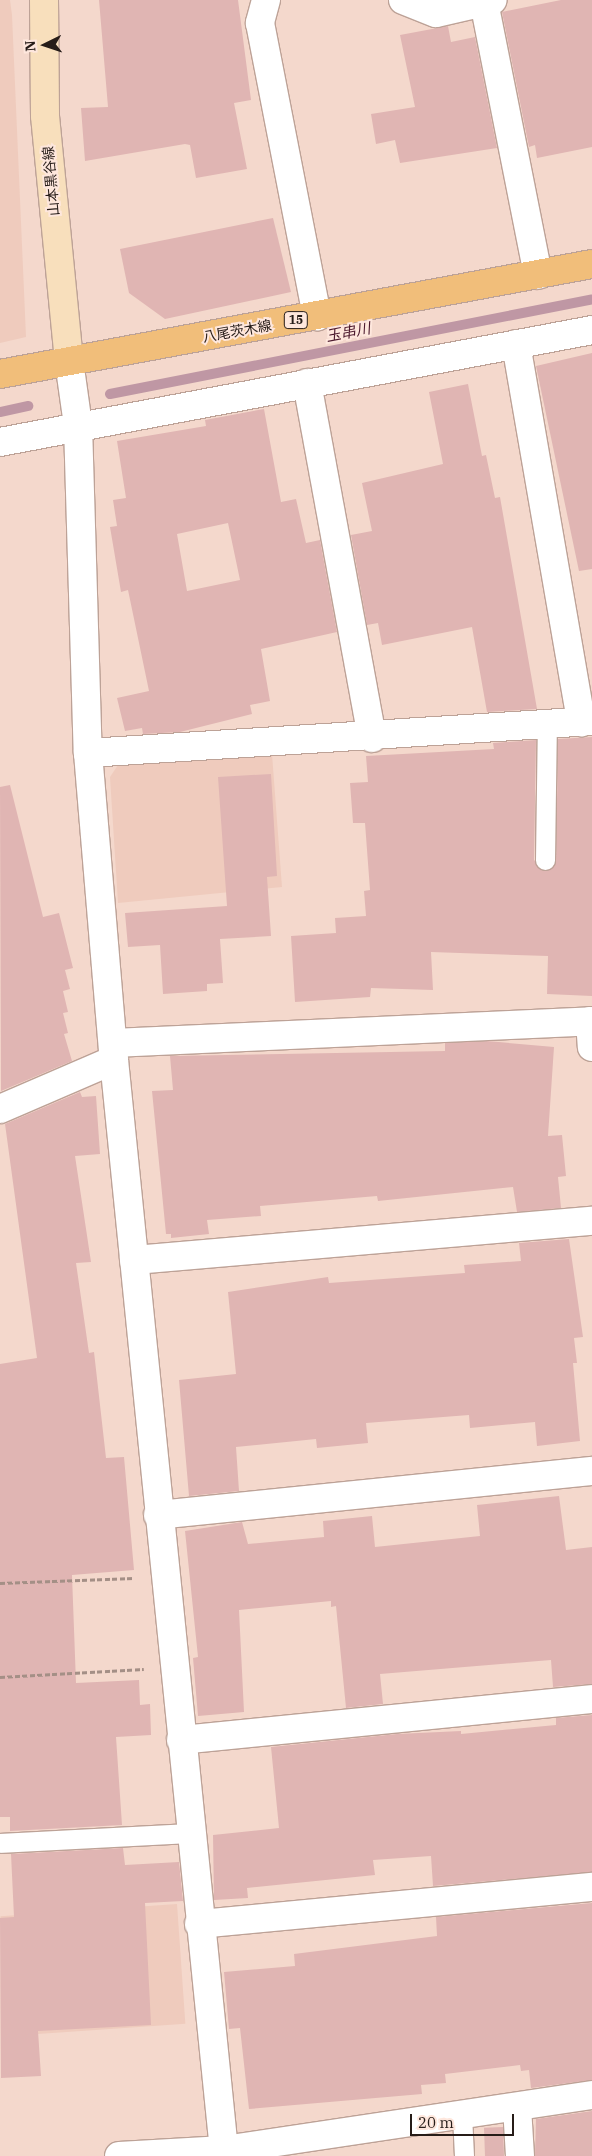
<!DOCTYPE html>
<meta charset="utf-8">
<style>
body{margin:0}
#map{position:relative;width:592px;height:2156px;overflow:hidden;background:#f4d8cc;font-family:"IBM Plex Serif","Noto Sans JP",serif}
div>[style]{position:absolute}
.built>*{inset:0;background:#efcbbd;transform-origin:0 0}
.stream>*{height:10px;margin:-5px;padding:0 5px;transform-origin:5px;border-radius:5px;background:#bf97a4}
.building>*{inset:0;background:#e0b5b3;transform-origin:0 0}
.path>*{height:3px;margin-top:-1.5px;transform-origin:0;background:repeating-linear-gradient(90deg,#a48f86 0 5px,transparent 0 7.5px)}
.roads{filter:drop-shadow(1px 0 #bda297) drop-shadow(-1px 0 #bda297) drop-shadow(0 1px #bda297) drop-shadow(0 -1px #bda297)}
.service>*{height:19px;margin:-9.5px;padding:0 9.5px;transform-origin:9.5px;border-radius:9.5px;background:#fff}
.minor>*{height:28px;margin:-14px;padding:0 14px;transform-origin:14px;border-radius:14px;background:#fff}
.tertiary>*{height:28px;margin:-14px;padding:0 14px;transform-origin:14px;border-radius:14px;background:#fff}
.secondary>*{height:28px;margin:-14px;padding:0 14px;transform-origin:14px;border-radius:14px;background:#f8dfbc}
.primary>*{height:28px;margin:-14px;padding:0 14px;transform-origin:14px;border-radius:14px;background:#f1be7a}
span{translate:-50% -50%;white-space:nowrap;text-align:center;line-height:1.15;-webkit-text-stroke:4px #fee7dd;paint-order:stroke}
.shield-label span{padding:1px 4px;background:#fee7dd;border:1px solid;border-radius:4px;-webkit-text-stroke-width:0}
.shield-label{font-size:12px;color:#261c18;font-weight:700}
.street-label{font-size:14px;color:#261c18}
.water-label{font-size:15px;color:#4c192d;font-style:italic}
.north{position:absolute;left:20px;top:20px;width:50px;height:50px;-webkit-text-stroke:4px #fee7dd;paint-order:stroke;rotate:266deg;font-size:14px;font-weight:700;line-height:20px;text-align:center;color:#261c18}
.north::after{content:'';display:block;margin:auto;width:18px;height:22px;background:#261c18;clip-path:polygon(50% 0,100% 100%,50% 72%,0 100%)}
.scale{position:absolute;left:410px;top:2114px;width:104px;height:22px;box-sizing:border-box;border:2px solid #261c18;border-top:0;padding-left:6px;font-size:15px;line-height:18px;white-space:nowrap;color:#261c18;-webkit-text-stroke:4px #fee7dd;paint-order:stroke}
</style>
<div id="map">
<div class="built">
<i style="clip-path:polygon(0 0,10px 0,12px 15px,26px 337px,0 343px)"></i>
<i style="clip-path:polygon(272px 754px,282px 887px,118px 903px,110px 777px,118px 765px)"></i>
<i style="left:177px;top:1904px;width:120px;height:177px;rotate:86deg"></i>
</div>
<div class="stream">
<i style="left:110px;top:394px;width:491px;rotate:-11.1deg"></i>
<i style="left:0;top:412px;width:29px;rotate:-12deg"></i>
</div>
<div class="building">
<i style="clip-path:polygon(99px 0,238px 0,251px 100px,234px 103px,247px 169px,196px 178px,190px 145px,185px 144px,85px 161px,81px 108px,108px 107px)"></i>
<i style="clip-path:polygon(561px 0,592px 0,592px 147px,537px 158px,535px 145px,529px 147px,502px 12px)"></i>
<i style="clip-path:polygon(448px 26px,451px 42px,475px 37px,497px 148px,400px 163px,395px 140px,376px 144px,371px 114px,415px 107px,400px 35px)"></i>
<i style="clip-path:polygon(273px 218px,291px 292px,165px 319px,129px 293px,120px 249px)"></i>
<i style="clip-path:polygon(592px 353px,592px 569px,579px 571px,536px 366px)"></i>
<i style="clip-path:polygon(468px 384px,482px 456px,486px 455px,495px 498px,500px 497px,537px 709px,487px 712px,472px 627px,382px 645px,378px 623px,367px 625px,351px 535px,372px 531px,362px 483px,443px 464px,429px 392px)"></i>
<i style="clip-path:polygon(evenodd,264px 409px,281px 502px,296px 499px,306px 543px,320px 540px,337px 632px,261px 649px,270px 701px,250px 705px,252px 714px,180px 732px,143px 734px,142px 728px,125px 731px,117px 698px,149px 691px,128px 590px,121px 592px,110px 527px,117px 526px,113px 500px,126px 498px,117px 441px,206px 426px,205px 420px,264px 409px,228px 523px,240px 580px,187px 591px,177px 534px,228px 523px)"></i>
<i style="clip-path:polygon(592px 737px,592px 996px,547px 994px,548px 956px,431px 952px,433px 990px,371px 988px,370px 997px,295px 1002px,291px 936px,336px 933px,335px 918px,366px 916px,364px 891px,370px 890px,365px 823px,353px 823px,350px 783px,368px 782px,366px 756px,494px 749px,493px 743px,536px 740px,534px 860px,545px 871px,556px 860px,558px 739px)"></i>
<i style="clip-path:polygon(271px 774px,277px 876px,267px 877px,271px 936px,220px 939px,223px 983px,207px 984px,207px 991px,163px 994px,160px 945px,128px 947px,125px 913px,227px 906px,218px 777px)"></i>
<i style="clip-path:polygon(10px 785px,43px 917px,59px 913px,73px 968px,65px 970px,70px 989px,63px 991px,68px 1012px,63px 1013px,68px 1033px,64px 1034px,72px 1061px,1px 1091px,0 787px)"></i>
<i style="clip-path:polygon(487px 1041px,554px 1047px,548px 1136px,562px 1135px,566px 1176px,558px 1177px,561px 1208px,517px 1212px,513px 1187px,378px 1201px,377px 1196px,260px 1206px,261px 1216px,207px 1220px,209px 1234px,171px 1238px,171px 1234px,166px 1234px,152px 1091px,173px 1090px,170px 1056px,445px 1051px,445px 1043px)"></i>
<i style="clip-path:polygon(80px 1092px,82px 1097px,96px 1096px,100px 1154px,75px 1156px,91px 1262px,76px 1263px,89px 1353px,94px 1352px,106px 1458px,124px 1457px,134px 1570px,72px 1575px,76px 1683px,139px 1680px,140px 1705px,150px 1704px,151px 1735px,116px 1737px,122px 1825px,10px 1831px,10px 1817px,0 1817px,0 1364px,37px 1358px,5px 1124px)"></i>
<i style="clip-path:polygon(569px 1239px,583px 1337px,574px 1338px,577px 1363px,573px 1363px,580px 1441px,537px 1446px,535px 1422px,470px 1428px,469px 1415px,366px 1423px,368px 1443px,317px 1448px,316px 1439px,236px 1447px,239px 1491px,189px 1496px,179px 1380px,236px 1374px,228px 1292px,328px 1277px,329px 1283px,465px 1273px,464px 1265px,521px 1261px,519px 1243px)"></i>
<i style="clip-path:polygon(559px 1496px,566px 1550px,592px 1547px,592px 1684px,553px 1687px,551px 1660px,380px 1674px,383px 1704px,346px 1708px,336px 1606px,331px 1607px,331px 1601px,239px 1610px,244px 1712px,198px 1716px,193px 1658px,198px 1657px,185px 1531px,242px 1522px,248px 1544px,324px 1537px,323px 1521px,372px 1516px,375px 1547px,480px 1536px,477px 1505px)"></i>
<i style="clip-path:polygon(592px 1715px,592px 1872px,433px 1886px,431px 1856px,373px 1860px,375px 1875px,247px 1888px,248px 1898px,214px 1900px,213px 1835px,279px 1828px,271px 1747px,397px 1734px,461px 1731px,461px 1734px,556px 1725px,556px 1718px)"></i>
<i style="clip-path:polygon(123px 1848px,125px 1865px,179px 1862px,183px 1901px,145px 1903px,151px 2025px,38px 2031px,41px 2076px,1px 2078px,0 1918px,14px 1917px,11px 1854px)"></i>
<i style="clip-path:polygon(592px 1903px,592px 2080px,531px 2088px,529px 2070px,521px 2071px,520px 2065px,445px 2074px,446px 2083px,421px 2085px,422px 2094px,249px 2109px,240px 2028px,229px 2029px,224px 1972px,295px 1966px,294px 1954px,437px 1936px,436px 1917px)"></i>
<i style="clip-path:polygon(592px 2111px,592px 2156px,535px 2156px,536px 2119px)"></i>
<i style="left:503px;top:2127px;width:29px;height:19px;rotate:88deg"></i>
</div>
<div class="path">
<i style="left:0;top:1583px;width:134px;rotate:-2.1deg"></i>
<i style="left:0;top:1677px;width:144px;rotate:-3.2deg"></i>
</div>
<div class="roads">
<div class="service">
<i style="left:545px;top:860px;width:135px;rotate:-89.2deg"></i>
<i style="left:0;top:1843px;width:190px;rotate:-3deg"></i>
<i style="left:462px;top:2115px;width:41px;rotate:87.2deg"></i>
</div>
<div class="minor">
<i style="left:266px;top:0;width:24px;rotate:105deg"></i>
<i style="left:260px;top:23px;width:299px;rotate:79deg"></i>
<i style="left:403px;top:0;width:35px;rotate:22deg"></i>
<i style="left:436px;top:13px;width:58px;rotate:-12.8deg"></i>
<i style="left:484px;top:2px;width:278px;rotate:78.8deg"></i>
<i style="left:516px;top:344px;width:384px;rotate:80.2deg"></i>
<i style="left:69px;top:361px;width:65px;rotate:82deg"></i>
<i style="left:78px;top:425px;width:328px;rotate:88.3deg"></i>
<i style="left:88px;top:753px;width:308px;rotate:85.2deg"></i>
<i style="left:114px;top:1060px;width:1096px;rotate:84.24deg"></i>
<i style="left:307px;top:383px;width:361px;rotate:79.6deg"></i>
<i style="left:0;top:442px;width:603px;rotate:-10.71deg"></i>
<i style="left:88px;top:753px;width:505px;rotate:-3.63deg"></i>
<i style="left:590px;top:1021px;width:26px;rotate:86deg"></i>
<i style="left:113px;top:1043px;width:480px;rotate:-2.6deg"></i>
<i style="left:0;top:1109px;width:124px;rotate:-23.3deg"></i>
<i style="left:134px;top:1260px;width:460px;rotate:-4.9deg"></i>
<i style="left:158px;top:1515px;width:436px;rotate:-5.8deg"></i>
<i style="left:181px;top:1740px;width:413px;rotate:-5.7deg"></i>
<i style="left:199px;top:1924px;width:395px;rotate:-5.4deg"></i>
<i style="left:517px;top:2107px;width:49px;rotate:86.5deg"></i>
<i style="left:119px;top:2156px;width:105px;rotate:-3.3deg"></i>
<i style="left:224px;top:2150px;width:372px;rotate:-8.5deg"></i>
</div>
<div class="tertiary">
<i style="left:224px;top:2150px;width:8px;rotate:50deg"></i>
</div>
<div class="secondary">
<i style="left:44px;top:0;width:116px;rotate:89.5deg"></i>
<i style="left:45px;top:116px;width:246px;rotate:84.4deg"></i>
</div>
<div class="primary">
<i style="left:0;top:374px;width:602px;rotate:-10.53deg"></i>
</div>
</div>
<div class="shield-label">
<span style="left:296px;top:320px">15</span>
</div>
<div class="street-label">
<span style="left:51px;top:181px;rotate:-95deg">山本黒谷線</span>
<span style="left:237px;top:331px;rotate:-10deg">八尾茨木線</span>
</div>
<div class="water-label">
<span style="left:348px;top:332px;rotate:-11deg">玉串川</span>
</div>
<div class="north">N</div>
<div class="scale">20 m</div>
</div>
